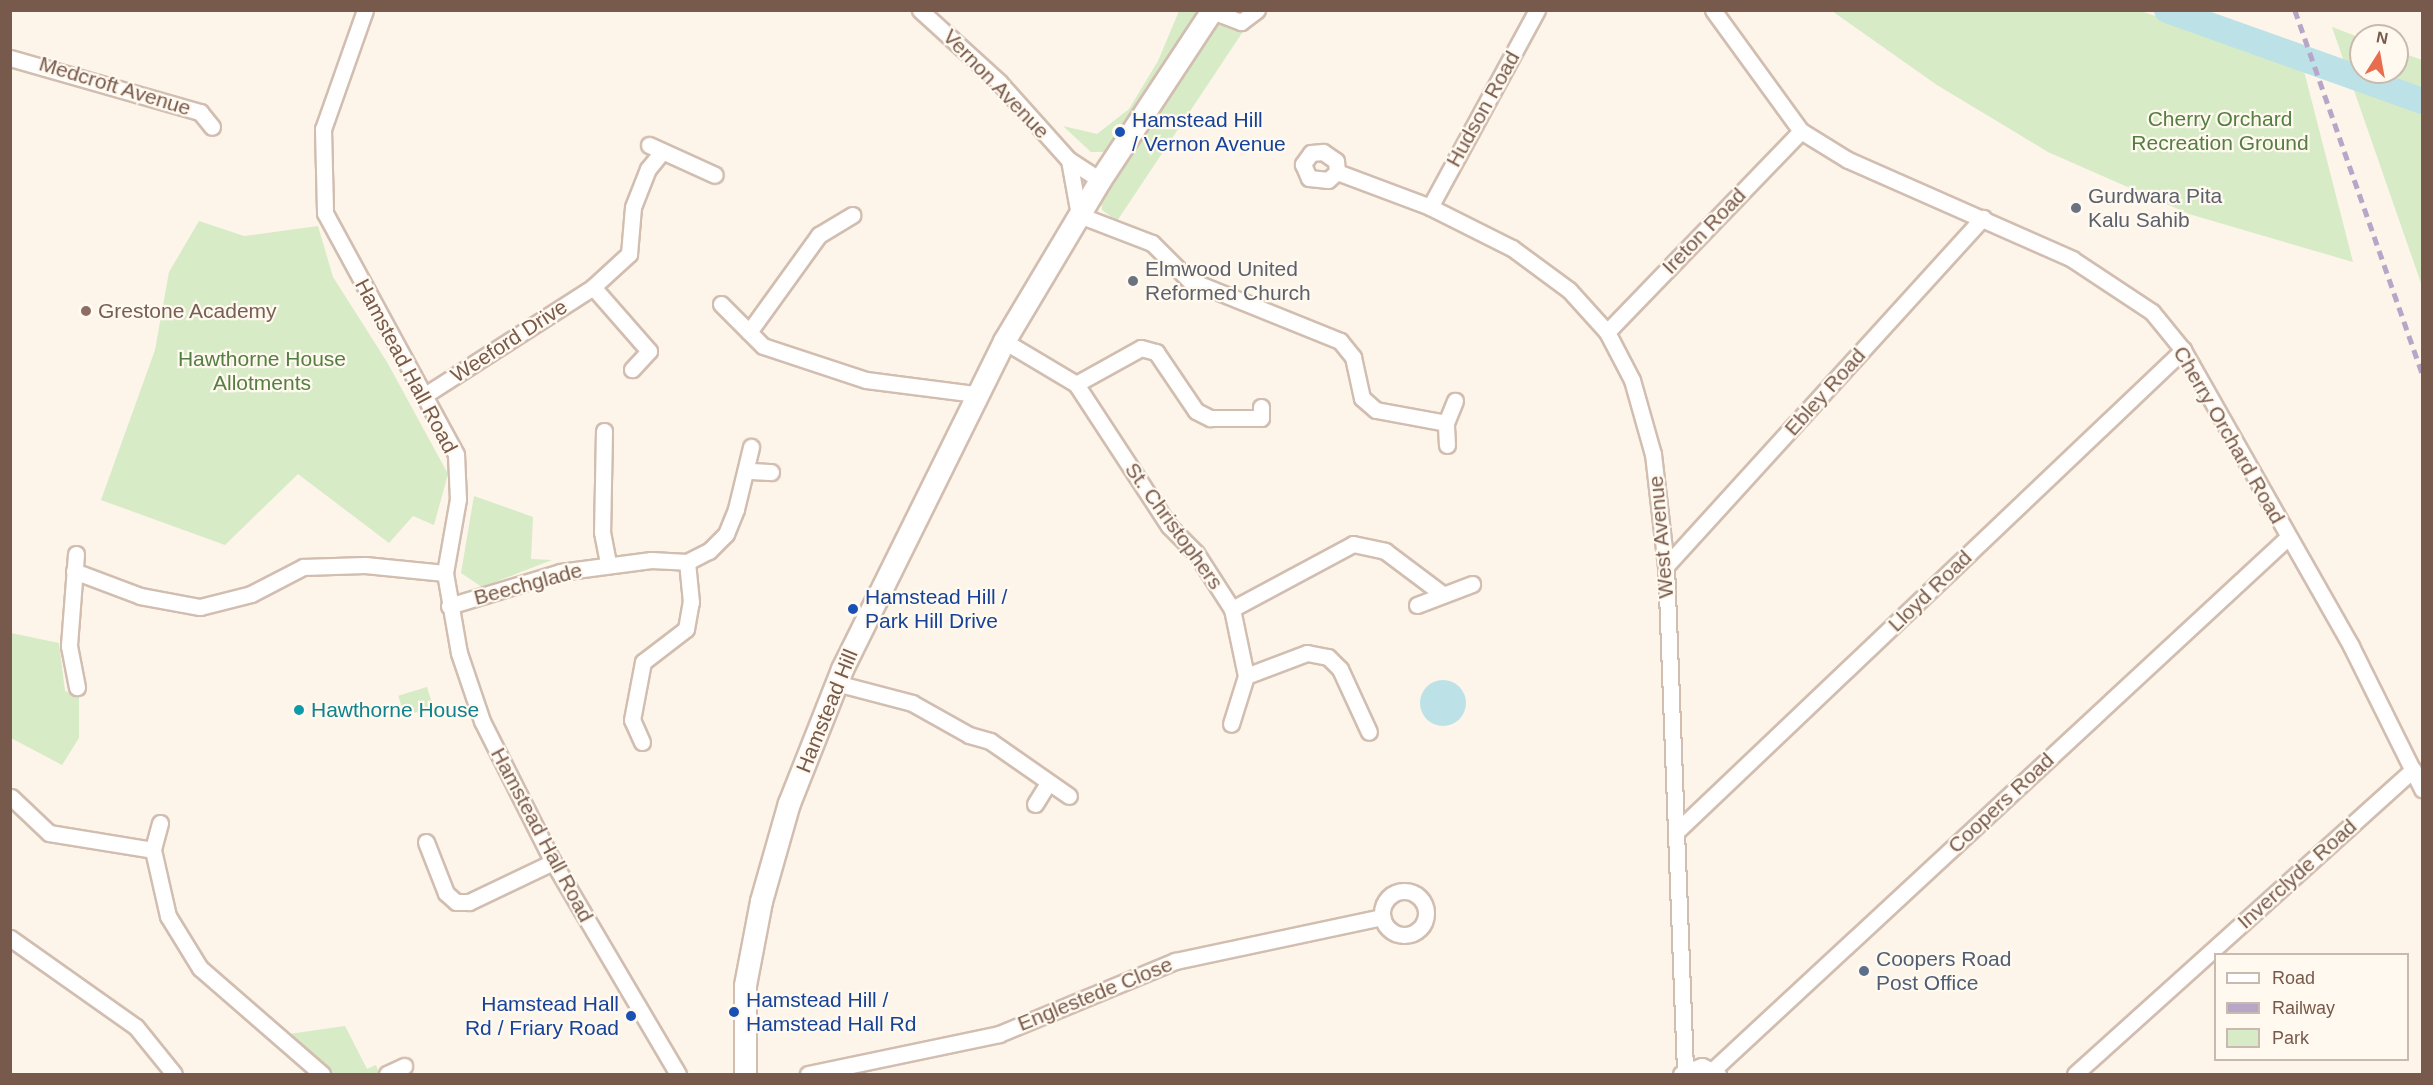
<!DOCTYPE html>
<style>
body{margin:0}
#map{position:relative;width:2433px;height:1085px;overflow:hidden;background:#fdf5e9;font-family:Arial,sans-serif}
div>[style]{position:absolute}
.green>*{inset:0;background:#d6ebc6;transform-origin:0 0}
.water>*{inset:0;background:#bce2e7}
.round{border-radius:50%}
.river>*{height:26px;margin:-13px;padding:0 13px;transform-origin:13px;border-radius:13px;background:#bce2e7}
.roads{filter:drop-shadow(2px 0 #d2beb0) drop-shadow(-2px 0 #d2beb0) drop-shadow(0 2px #d2beb0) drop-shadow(0 -2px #d2beb0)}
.minor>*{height:15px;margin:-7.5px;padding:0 7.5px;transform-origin:7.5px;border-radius:7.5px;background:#fff}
.minor>.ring{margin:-7.5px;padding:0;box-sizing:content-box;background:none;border:15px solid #fff;border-radius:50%}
.secondary>*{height:21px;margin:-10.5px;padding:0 10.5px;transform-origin:10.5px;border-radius:10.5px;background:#fff}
.rail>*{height:4.5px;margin-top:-2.25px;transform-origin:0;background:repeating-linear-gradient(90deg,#b7a6c8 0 9px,transparent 0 15px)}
.dots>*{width:16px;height:16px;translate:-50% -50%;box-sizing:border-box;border:3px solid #fff9ef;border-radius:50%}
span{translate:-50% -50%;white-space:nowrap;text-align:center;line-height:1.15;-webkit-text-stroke:4.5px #fff9ef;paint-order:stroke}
.street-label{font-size:21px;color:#785a4c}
.park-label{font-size:21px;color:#557e43}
.transit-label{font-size:21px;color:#164399}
.left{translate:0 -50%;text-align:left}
.right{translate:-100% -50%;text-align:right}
.worship-label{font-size:21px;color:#5b616d}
.education-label{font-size:21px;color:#785e54}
.culture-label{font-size:21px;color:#0d838f}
.service-label{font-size:21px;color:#4e5e75}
.frame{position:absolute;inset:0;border:12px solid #785a4c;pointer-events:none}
.legend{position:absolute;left:2214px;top:953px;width:195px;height:108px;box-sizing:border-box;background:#fff9ef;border:2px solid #c9b9ae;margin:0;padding:8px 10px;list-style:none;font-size:18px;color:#785a4c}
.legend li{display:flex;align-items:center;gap:12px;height:30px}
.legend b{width:30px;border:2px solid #c9b9ae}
.north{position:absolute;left:2349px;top:24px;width:60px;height:60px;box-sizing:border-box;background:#fff9ef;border:2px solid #c9b9ae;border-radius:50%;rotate:11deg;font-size:16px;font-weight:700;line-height:24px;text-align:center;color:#785a4c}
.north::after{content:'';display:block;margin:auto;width:21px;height:27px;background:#e76d4e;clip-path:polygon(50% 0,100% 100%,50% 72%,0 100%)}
</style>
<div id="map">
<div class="green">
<i style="clip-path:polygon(1179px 11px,1203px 11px,1105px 152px,1091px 152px,1063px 126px,1097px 134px,1129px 109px,1158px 61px)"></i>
<i style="clip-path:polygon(1832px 11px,2141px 11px,2303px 67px,2353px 262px,2189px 214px,2048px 152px,1937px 85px)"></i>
<i style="clip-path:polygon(1216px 22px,1244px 30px,1117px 221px,1102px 210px,1101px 201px)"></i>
<i style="clip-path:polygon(2332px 27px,2361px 38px,2361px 72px,2397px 72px,2397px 51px,2422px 60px,2422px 286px)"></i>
<i style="clip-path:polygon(199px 221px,244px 236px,318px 226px,333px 277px,387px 362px,448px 474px,434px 525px,413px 516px,389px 543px,298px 474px,225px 545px,101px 500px,155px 350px,169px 272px)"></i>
<i style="clip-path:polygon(474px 496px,533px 517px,531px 559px,552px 560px,482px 587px,461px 573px)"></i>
<i style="clip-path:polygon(11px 633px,59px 643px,65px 691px,79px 697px,79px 738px,62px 765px,11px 738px)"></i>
<i style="left:427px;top:687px;width:21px;height:30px;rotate:73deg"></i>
<i style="clip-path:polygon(345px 1026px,367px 1069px,376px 1065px,379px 1074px,328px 1074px,289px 1034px)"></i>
</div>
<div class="water">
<i class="round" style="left:1420px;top:680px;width:46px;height:46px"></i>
</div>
<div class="river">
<i style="left:2167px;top:10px;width:271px;rotate:19.6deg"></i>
</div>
<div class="roads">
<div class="minor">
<i style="left:365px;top:10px;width:126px;rotate:109.4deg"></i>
<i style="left:323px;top:129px;width:84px;rotate:88.6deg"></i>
<i style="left:325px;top:213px;width:274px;rotate:61.5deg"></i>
<i style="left:456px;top:454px;width:45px;rotate:87.5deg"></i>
<i style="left:458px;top:499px;width:75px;rotate:100deg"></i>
<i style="left:445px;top:573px;width:81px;rotate:80.1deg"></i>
<i style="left:459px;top:653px;width:72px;rotate:71.3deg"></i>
<i style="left:482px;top:721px;width:158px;rotate:63.3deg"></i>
<i style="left:553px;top:862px;width:246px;rotate:59.5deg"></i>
<i style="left:920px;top:10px;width:107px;rotate:42.3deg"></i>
<i style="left:999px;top:82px;width:105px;rotate:48.1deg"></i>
<i style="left:1713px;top:10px;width:150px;rotate:54deg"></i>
<i style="left:1801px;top:131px;width:55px;rotate:31.7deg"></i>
<i style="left:1848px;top:160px;width:245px;rotate:23.8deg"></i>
<i style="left:2072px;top:259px;width:96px;rotate:33.5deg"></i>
<i style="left:2152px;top:312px;width:49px;rotate:50.8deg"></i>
<i style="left:2183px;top:350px;width:340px;rotate:60.4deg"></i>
<i style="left:2351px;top:646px;width:160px;rotate:63.6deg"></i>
<i style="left:1212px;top:11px;width:31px;rotate:21deg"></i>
<i style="left:1241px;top:22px;width:20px;rotate:-37deg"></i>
<i style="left:10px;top:58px;width:198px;rotate:15.9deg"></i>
<i style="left:200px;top:112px;width:19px;rotate:51deg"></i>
<i style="left:649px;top:145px;width:72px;rotate:24.4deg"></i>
<i style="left:1337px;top:172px;width:11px;rotate:-95deg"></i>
<i style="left:1336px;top:161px;width:16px;rotate:-145deg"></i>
<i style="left:1323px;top:152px;width:12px;rotate:175deg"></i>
<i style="left:1311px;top:153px;width:14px;rotate:126deg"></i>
<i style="left:1303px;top:164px;width:15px;rotate:67deg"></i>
<i style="left:1309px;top:178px;width:19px;rotate:6deg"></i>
<i style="left:1328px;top:180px;width:12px;rotate:-42deg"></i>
<i style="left:1337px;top:172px;width:99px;rotate:20.6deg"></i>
<i style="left:1430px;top:207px;width:92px;rotate:26.6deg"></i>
<i style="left:1512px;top:248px;width:71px;rotate:36.4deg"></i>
<i style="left:1569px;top:290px;width:57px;rotate:47.9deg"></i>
<i style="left:1607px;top:332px;width:54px;rotate:62.5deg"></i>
<i style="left:1632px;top:380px;width:77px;rotate:74.2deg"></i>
<i style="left:1653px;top:454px;width:113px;rotate:83.4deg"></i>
<i style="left:1666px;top:566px;width:503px;rotate:87.84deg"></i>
<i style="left:1100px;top:180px;width:37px;rotate:-147deg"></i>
<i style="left:1069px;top:160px;width:56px;rotate:79.7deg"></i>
<i style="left:1079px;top:215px;width:78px;rotate:21deg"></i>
<i style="left:1152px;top:243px;width:52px;rotate:45deg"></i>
<i style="left:1189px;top:280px;width:163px;rotate:22deg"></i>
<i style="left:1340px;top:341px;width:21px;rotate:51deg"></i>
<i style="left:1353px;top:357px;width:42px;rotate:77.6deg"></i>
<i style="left:1362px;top:398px;width:18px;rotate:41deg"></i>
<i style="left:1376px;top:410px;width:71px;rotate:10.5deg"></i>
<i style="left:1430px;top:207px;width:224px;rotate:-61.5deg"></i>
<i style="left:593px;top:287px;width:85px;rotate:48.8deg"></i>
<i style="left:649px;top:351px;width:25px;rotate:133deg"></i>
<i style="left:721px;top:304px;width:59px;rotate:45deg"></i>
<i style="left:763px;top:346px;width:108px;rotate:18.3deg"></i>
<i style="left:866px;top:380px;width:111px;rotate:7.3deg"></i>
<i style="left:749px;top:332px;width:120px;rotate:-54.2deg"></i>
<i style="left:819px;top:235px;width:39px;rotate:-31deg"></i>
<i style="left:1607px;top:332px;width:279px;rotate:-46deg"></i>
<i style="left:1004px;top:341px;width:84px;rotate:30.8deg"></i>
<i style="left:1076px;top:384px;width:170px;rotate:56.8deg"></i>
<i style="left:1169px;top:526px;width:38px;rotate:45deg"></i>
<i style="left:1196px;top:553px;width:67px;rotate:57.3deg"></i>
<i style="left:1232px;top:609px;width:68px;rotate:78.2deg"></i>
<i style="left:1246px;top:676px;width:50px;rotate:107.4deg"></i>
<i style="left:1076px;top:384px;width:74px;rotate:-29deg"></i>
<i style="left:1141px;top:348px;width:16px;rotate:15deg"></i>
<i style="left:1156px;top:352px;width:71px;rotate:55.9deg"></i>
<i style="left:1196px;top:411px;width:16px;rotate:27deg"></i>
<i style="left:1210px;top:418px;width:51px"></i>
<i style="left:1261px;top:418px;width:11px;rotate:-90deg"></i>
<i style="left:425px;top:395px;width:200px;rotate:-32.7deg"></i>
<i style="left:593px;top:287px;width:49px;rotate:-42.5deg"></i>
<i style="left:629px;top:254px;width:47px;rotate:-85.1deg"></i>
<i style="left:633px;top:207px;width:41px;rotate:-68.5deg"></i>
<i style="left:648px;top:169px;width:21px;rotate:-51deg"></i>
<i style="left:604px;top:431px;width:101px;rotate:91.1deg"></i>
<i style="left:602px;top:532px;width:33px;rotate:79deg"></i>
<i style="left:1447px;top:445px;width:22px;rotate:-93deg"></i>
<i style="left:1446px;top:423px;width:24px;rotate:-68deg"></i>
<i style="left:749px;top:471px;width:22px;rotate:3deg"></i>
<i style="left:76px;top:554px;width:92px;rotate:94.4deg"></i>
<i style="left:69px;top:646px;width:42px;rotate:79deg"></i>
<i style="left:1666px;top:566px;width:471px;rotate:-47.7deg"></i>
<i style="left:74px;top:571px;width:71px;rotate:20.7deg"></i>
<i style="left:140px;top:596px;width:61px;rotate:10.4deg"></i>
<i style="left:200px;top:607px;width:53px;rotate:-14.3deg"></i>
<i style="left:251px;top:594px;width:59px;rotate:-27.4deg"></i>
<i style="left:303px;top:567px;width:62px;rotate:-1.8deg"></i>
<i style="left:365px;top:565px;width:80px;rotate:5.7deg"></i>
<i style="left:1417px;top:605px;width:59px;rotate:-20.9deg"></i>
<i style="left:449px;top:606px;width:116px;rotate:-17deg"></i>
<i style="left:560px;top:572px;width:92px;rotate:-7.5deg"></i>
<i style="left:651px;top:560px;width:36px;rotate:3deg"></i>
<i style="left:687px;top:562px;width:25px;rotate:-27deg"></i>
<i style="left:709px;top:551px;width:24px;rotate:-45deg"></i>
<i style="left:726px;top:534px;width:27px;rotate:-68deg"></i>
<i style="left:736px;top:509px;width:64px;rotate:-76.4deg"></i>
<i style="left:1232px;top:609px;width:137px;rotate:-28.2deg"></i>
<i style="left:1353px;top:544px;width:33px;rotate:12deg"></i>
<i style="left:1385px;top:551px;width:70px;rotate:36.9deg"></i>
<i style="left:1246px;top:676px;width:65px;rotate:-20.7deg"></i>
<i style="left:1307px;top:653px;width:21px;rotate:11deg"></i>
<i style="left:1328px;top:657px;width:17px;rotate:45deg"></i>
<i style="left:1340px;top:669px;width:69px;rotate:65.3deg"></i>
<i style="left:836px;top:683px;width:79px;rotate:14.7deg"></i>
<i style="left:912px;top:703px;width:65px;rotate:29.3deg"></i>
<i style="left:969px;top:735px;width:22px;rotate:16deg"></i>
<i style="left:990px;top:741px;width:96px;rotate:34.8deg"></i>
<i style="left:642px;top:742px;width:24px;rotate:-114deg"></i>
<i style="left:632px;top:720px;width:59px;rotate:-79.3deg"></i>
<i style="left:643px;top:662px;width:54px;rotate:-37.5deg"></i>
<i style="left:686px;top:629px;width:27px;rotate:-80deg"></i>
<i style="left:691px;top:602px;width:40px;rotate:-95.7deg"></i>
<i style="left:11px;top:797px;width:52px;rotate:43.5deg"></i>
<i style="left:49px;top:833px;width:105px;rotate:9.3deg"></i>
<i style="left:1035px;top:804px;width:25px;rotate:-58deg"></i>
<i style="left:160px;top:823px;width:28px;rotate:105deg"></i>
<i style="left:153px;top:850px;width:68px;rotate:77.2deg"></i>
<i style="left:168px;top:916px;width:61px;rotate:58.4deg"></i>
<i style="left:200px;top:968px;width:162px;rotate:41deg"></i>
<i style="left:1676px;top:832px;width:700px;rotate:-43.55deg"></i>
<i style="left:426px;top:842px;width:55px;rotate:68.6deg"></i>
<i style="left:446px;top:893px;width:13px;rotate:42deg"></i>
<i style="left:456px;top:902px;width:13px"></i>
<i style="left:469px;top:902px;width:93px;rotate:-25.5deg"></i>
<i class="ring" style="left:1382px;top:891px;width:29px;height:29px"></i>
<i style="left:10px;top:938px;width:154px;rotate:35.2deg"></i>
<i style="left:136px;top:1027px;width:60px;rotate:51deg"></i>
<i style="left:1714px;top:1069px;width:781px;rotate:-42.82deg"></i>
<i style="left:387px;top:1074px;width:19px;rotate:-25deg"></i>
<i style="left:808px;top:1074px;width:195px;rotate:-11.8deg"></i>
<i style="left:999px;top:1034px;width:191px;rotate:-22.5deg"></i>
<i style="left:1175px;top:961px;width:212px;rotate:-12deg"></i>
<i style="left:1681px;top:1074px;width:22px;rotate:-21deg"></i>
<i style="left:1702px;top:1066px;width:18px;rotate:27deg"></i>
<i style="left:2075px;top:1074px;width:455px;rotate:-42deg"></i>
</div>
<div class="secondary">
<i style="left:745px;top:1074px;width:89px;rotate:-90deg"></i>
<i style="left:745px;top:985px;width:86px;rotate:-79.2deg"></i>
<i style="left:761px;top:901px;width:102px;rotate:-74.1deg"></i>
<i style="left:789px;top:803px;width:144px;rotate:-68.4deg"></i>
<i style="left:842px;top:669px;width:366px;rotate:-63.7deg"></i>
<i style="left:1004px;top:341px;width:187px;rotate:-59.2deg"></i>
<i style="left:1100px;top:180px;width:204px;rotate:-56.6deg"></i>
</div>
</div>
<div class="rail">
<i style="left:2295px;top:10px;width:385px;rotate:70.7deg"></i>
</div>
<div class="dots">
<i style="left:1120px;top:132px;background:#1a4fb4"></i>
<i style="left:2076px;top:208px;background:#6b7280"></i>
<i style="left:1133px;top:281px;background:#6b7280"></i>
<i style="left:86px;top:311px;background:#8d6e63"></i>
<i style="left:853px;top:609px;background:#1a4fb4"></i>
<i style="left:299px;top:710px;background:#0f9aa8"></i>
<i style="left:1864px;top:971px;background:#5c6f8a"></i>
<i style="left:734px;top:1012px;background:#1a4fb4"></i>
<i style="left:631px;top:1016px;background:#1a4fb4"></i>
</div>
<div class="street-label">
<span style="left:996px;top:84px;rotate:46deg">Vernon Avenue</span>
<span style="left:115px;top:86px;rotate:17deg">Medcroft Avenue</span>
<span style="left:1483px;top:109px;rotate:-61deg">Hudson Road</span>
<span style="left:1704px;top:231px;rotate:-46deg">Ireton Road</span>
<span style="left:509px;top:341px;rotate:-33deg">Weeford Drive</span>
<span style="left:406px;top:366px;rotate:62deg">Hamstead Hall Road</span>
<span style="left:1825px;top:392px;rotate:-48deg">Ebley Road</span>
<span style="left:2229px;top:435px;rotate:60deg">Cherry Orchard Road</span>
<span style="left:1174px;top:526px;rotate:54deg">St. Christophers</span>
<span style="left:1661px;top:537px;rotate:-95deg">West Avenue</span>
<span style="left:528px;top:584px;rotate:-15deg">Beechglade</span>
<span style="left:1930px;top:591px;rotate:-44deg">Lloyd Road</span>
<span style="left:827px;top:711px;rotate:-68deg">Hamstead Hill</span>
<span style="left:2001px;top:803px;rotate:-43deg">Coopers Road</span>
<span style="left:542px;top:835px;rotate:62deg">Hamstead Hall Road</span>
<span style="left:2297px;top:874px;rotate:-42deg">Inverclyde Road</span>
<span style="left:1095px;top:994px;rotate:-22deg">Englestede Close</span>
</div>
<div class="park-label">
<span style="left:2220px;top:131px">Cherry Orchard<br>Recreation Ground</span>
<span style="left:262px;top:371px">Hawthorne House<br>Allotments</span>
</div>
<div class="transit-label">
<span class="left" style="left:1132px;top:132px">Hamstead Hill<br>/ Vernon Avenue</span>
<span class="left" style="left:865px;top:609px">Hamstead Hill /<br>Park Hill Drive</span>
<span class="left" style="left:746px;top:1012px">Hamstead Hill /<br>Hamstead Hall Rd</span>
<span class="right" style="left:619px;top:1016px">Hamstead Hall<br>Rd / Friary Road</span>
</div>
<div class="worship-label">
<span class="left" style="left:2088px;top:208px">Gurdwara Pita<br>Kalu Sahib</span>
<span class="left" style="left:1145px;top:281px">Elmwood United<br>Reformed Church</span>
</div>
<div class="education-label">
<span class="left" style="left:98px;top:311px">Grestone Academy</span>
</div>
<div class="culture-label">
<span class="left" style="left:311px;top:710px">Hawthorne House</span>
</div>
<div class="service-label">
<span class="left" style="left:1876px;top:971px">Coopers Road<br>Post Office</span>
</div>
<div class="frame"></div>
<ul class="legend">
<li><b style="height:8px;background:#fff"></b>Road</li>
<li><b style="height:8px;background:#b7a6c8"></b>Railway</li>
<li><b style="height:16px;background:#d6ebc6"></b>Park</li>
</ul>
<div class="north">N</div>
</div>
